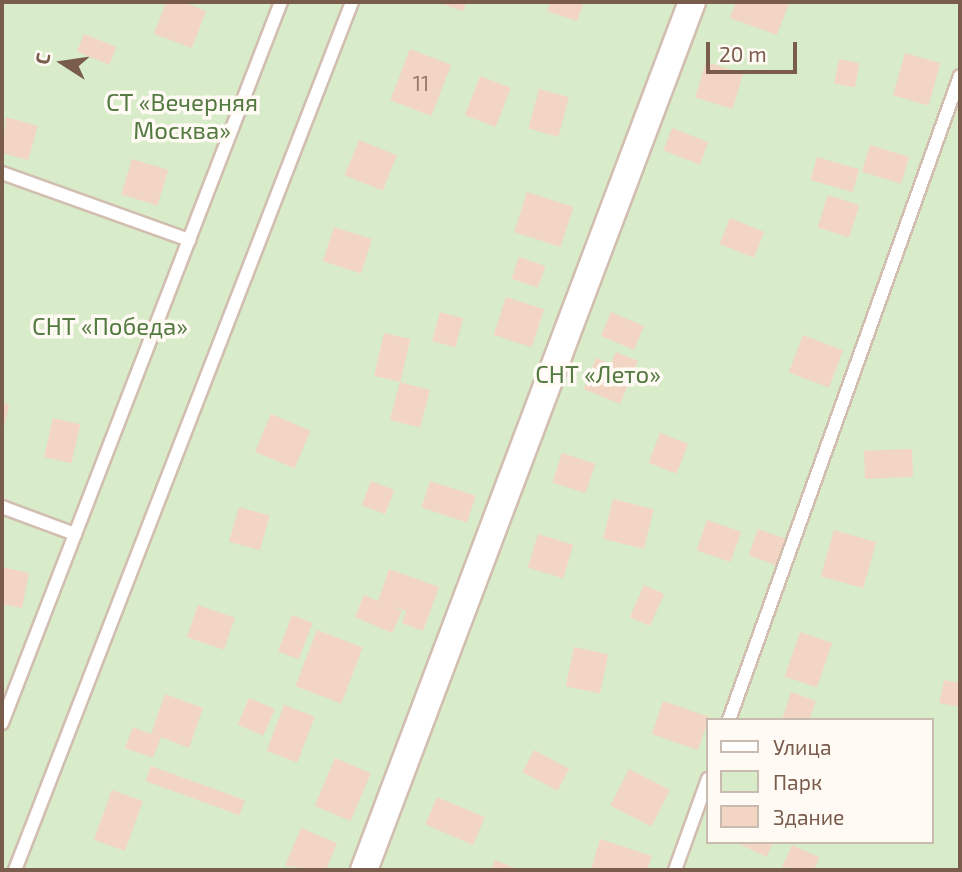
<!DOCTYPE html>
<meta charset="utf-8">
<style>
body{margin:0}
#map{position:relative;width:962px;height:872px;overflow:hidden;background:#fdf6ec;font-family:"Exo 2",sans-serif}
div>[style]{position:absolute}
.green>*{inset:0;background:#d8ecc9}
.building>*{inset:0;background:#f3d5c3;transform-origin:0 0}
.roads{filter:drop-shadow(2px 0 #d1beb0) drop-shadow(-2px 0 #d1beb0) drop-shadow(0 2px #d1beb0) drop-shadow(0 -2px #d1beb0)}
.service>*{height:12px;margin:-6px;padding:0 6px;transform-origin:6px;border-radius:6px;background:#fff}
.minor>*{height:26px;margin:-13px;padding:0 13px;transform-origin:13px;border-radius:13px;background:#fff}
span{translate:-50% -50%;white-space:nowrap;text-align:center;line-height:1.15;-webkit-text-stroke:7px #fffaf3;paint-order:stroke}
.number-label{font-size:21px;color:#987a6a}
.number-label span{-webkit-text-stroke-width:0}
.park-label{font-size:24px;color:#537a41}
.frame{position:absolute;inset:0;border:4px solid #7a5c4d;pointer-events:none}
.legend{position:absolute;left:706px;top:718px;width:228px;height:126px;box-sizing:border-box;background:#fffaf3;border:2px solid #cabbb1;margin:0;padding:9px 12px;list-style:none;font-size:21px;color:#7a5c4d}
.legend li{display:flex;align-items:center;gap:14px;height:35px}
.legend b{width:35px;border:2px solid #cabbb1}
.north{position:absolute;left:28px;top:28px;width:70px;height:70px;-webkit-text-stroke:5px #fffaf3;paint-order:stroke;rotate:282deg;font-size:19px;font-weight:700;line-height:28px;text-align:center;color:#7a5c4d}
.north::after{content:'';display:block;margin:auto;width:24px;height:32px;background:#7a5c4d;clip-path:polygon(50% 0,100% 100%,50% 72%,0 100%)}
.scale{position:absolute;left:706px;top:42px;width:91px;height:32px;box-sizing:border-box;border:4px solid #7a5c4d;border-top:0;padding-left:9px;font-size:21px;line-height:24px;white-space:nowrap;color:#7a5c4d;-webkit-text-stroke:5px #fffaf3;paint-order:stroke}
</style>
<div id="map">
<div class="green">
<i style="clip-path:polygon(evenodd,2px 2px,960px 2px,960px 870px,2px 870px,2px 2px,708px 720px,932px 720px,932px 842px,708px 842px,708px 720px)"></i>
</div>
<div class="building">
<i style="clip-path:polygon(166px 2px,183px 2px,206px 11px,192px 48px,154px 34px)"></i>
<i style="clip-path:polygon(436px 2px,467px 2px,463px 11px)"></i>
<i style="clip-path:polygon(550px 2px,584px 2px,577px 21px,547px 11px)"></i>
<i style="clip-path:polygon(736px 2px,787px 2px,789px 3px,777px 35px,730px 18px)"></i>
<i style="left:84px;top:34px;width:35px;height:19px;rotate:22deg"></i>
<i style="left:410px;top:49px;width:44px;height:55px;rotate:21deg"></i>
<i style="left:905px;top:53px;width:37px;height:44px;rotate:16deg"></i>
<i style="left:839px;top:59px;width:21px;height:25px;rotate:11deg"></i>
<i style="left:706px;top:62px;width:39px;height:37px;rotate:17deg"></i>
<i style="left:480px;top:76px;width:33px;height:42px;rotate:21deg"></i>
<i style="left:539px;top:89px;width:31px;height:41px;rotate:15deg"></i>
<i style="clip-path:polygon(6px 117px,38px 126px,28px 160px,2px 153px)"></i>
<i style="left:672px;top:128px;width:39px;height:24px;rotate:21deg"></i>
<i style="left:359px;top:140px;width:41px;height:38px;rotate:22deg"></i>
<i style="left:870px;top:145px;width:41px;height:28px;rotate:17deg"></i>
<i style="left:817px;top:157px;width:44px;height:24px;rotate:16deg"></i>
<i style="left:132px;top:159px;width:38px;height:37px;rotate:17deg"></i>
<i style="left:527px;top:192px;width:49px;height:42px;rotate:18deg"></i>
<i style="left:828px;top:195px;width:33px;height:34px;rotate:18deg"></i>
<i style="left:730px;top:218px;width:37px;height:28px;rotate:22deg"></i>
<i style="left:334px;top:227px;width:40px;height:36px;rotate:18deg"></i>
<i style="left:519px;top:257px;width:28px;height:23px;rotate:19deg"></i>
<i style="left:506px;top:297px;width:40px;height:40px;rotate:18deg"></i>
<i style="left:440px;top:312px;width:24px;height:30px;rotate:15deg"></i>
<i style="left:611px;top:312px;width:36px;height:26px;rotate:23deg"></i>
<i style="left:384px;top:333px;width:27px;height:44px;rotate:13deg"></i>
<i style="left:803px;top:335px;width:43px;height:40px;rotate:21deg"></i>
<i style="clip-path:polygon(616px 352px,638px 361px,620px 404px,584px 389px,596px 358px,611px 364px)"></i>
<i style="left:400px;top:382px;width:31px;height:39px;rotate:15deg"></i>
<i style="clip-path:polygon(2px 403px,9px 405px,3px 433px,2px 433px)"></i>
<i style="left:271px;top:414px;width:43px;height:41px;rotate:23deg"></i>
<i style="left:53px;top:418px;width:28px;height:40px;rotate:13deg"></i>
<i style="left:660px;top:433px;width:30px;height:32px;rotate:21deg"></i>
<i style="left:912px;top:449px;width:28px;height:48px;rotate:88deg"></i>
<i style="left:562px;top:453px;width:35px;height:31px;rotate:18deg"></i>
<i style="left:371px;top:481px;width:25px;height:26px;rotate:21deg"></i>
<i style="left:430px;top:481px;width:48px;height:28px;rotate:18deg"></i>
<i style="left:613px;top:499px;width:42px;height:41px;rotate:14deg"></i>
<i style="left:239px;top:507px;width:32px;height:36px;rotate:16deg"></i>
<i style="left:707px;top:520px;width:36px;height:32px;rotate:19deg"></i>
<i style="left:758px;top:529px;width:30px;height:28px;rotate:20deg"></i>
<i style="left:834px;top:530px;width:44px;height:48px;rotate:16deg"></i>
<i style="left:538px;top:534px;width:37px;height:35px;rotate:17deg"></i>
<i style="clip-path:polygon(3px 567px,29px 573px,22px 608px,2px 604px)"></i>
<i style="clip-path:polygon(389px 569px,439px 587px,423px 631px,402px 623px,406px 611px,392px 606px,402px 611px,392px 633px,355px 617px,364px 595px,378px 601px)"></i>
<i style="left:644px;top:585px;width:22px;height:35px;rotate:24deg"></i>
<i style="left:198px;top:605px;width:39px;height:34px;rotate:19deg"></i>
<i style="left:292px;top:615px;width:22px;height:39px;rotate:21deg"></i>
<i style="left:317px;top:630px;width:49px;height:60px;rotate:21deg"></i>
<i style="left:800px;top:632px;width:34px;height:47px;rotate:19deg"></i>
<i style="left:574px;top:647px;width:35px;height:40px;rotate:12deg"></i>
<i style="clip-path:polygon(944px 680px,960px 683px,960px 707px,939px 703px)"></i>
<i style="clip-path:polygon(791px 692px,816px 701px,809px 720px,782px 720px)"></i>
<i style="clip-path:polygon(165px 694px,203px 708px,189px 748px,161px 737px,153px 758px,125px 748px,133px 727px,151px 734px)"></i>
<i style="left:249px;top:698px;width:28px;height:29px;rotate:23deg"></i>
<i style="left:663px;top:701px;width:49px;height:35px;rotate:19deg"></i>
<i style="left:284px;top:705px;width:33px;height:49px;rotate:21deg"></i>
<i style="left:534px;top:750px;width:40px;height:25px;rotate:28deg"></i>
<i style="left:335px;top:758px;width:39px;height:52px;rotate:23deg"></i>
<i style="left:151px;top:766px;width:100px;height:16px;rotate:20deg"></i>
<i style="left:629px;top:769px;width:46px;height:41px;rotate:27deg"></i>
<i style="left:112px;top:790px;width:33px;height:53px;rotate:20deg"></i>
<i style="left:437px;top:797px;width:52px;height:30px;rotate:23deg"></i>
<i style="clip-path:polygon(301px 828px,337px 843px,326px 870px,285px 866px)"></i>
<i style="clip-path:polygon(600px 839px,652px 856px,647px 870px,591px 870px)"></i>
<i style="clip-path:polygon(735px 842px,773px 842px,767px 857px)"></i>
<i style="clip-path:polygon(792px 845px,819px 857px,814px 870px,782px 867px)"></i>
<i style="clip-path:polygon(495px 860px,520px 870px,491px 870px)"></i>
</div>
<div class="roads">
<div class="service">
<i style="left:2px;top:173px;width:199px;rotate:19.7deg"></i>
<i style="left:2px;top:507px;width:78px;rotate:20.3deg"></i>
<i style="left:729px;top:720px;width:684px;rotate:-70.27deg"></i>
<i style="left:2px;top:723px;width:773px;rotate:-68.85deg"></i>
<i style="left:15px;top:870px;width:931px;rotate:-68.78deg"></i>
<i style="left:675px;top:870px;width:97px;rotate:-70.1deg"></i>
</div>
<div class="minor">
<i style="left:364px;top:870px;width:928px;rotate:-69.3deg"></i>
</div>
</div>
<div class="number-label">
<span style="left:421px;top:83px">11</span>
</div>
<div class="park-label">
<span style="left:182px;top:116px">СТ «Вечерняя<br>Москва»</span>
<span style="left:110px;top:326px">СНТ «Победа»</span>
<span style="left:598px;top:374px">СНТ «Лето»</span>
</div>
<div class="frame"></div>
<ul class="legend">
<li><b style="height:9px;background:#fff"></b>Улица</li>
<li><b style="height:19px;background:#d8ecc9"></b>Парк</li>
<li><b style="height:19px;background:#f3d5c3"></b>Здание</li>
</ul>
<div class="north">С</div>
<div class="scale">20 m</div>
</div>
